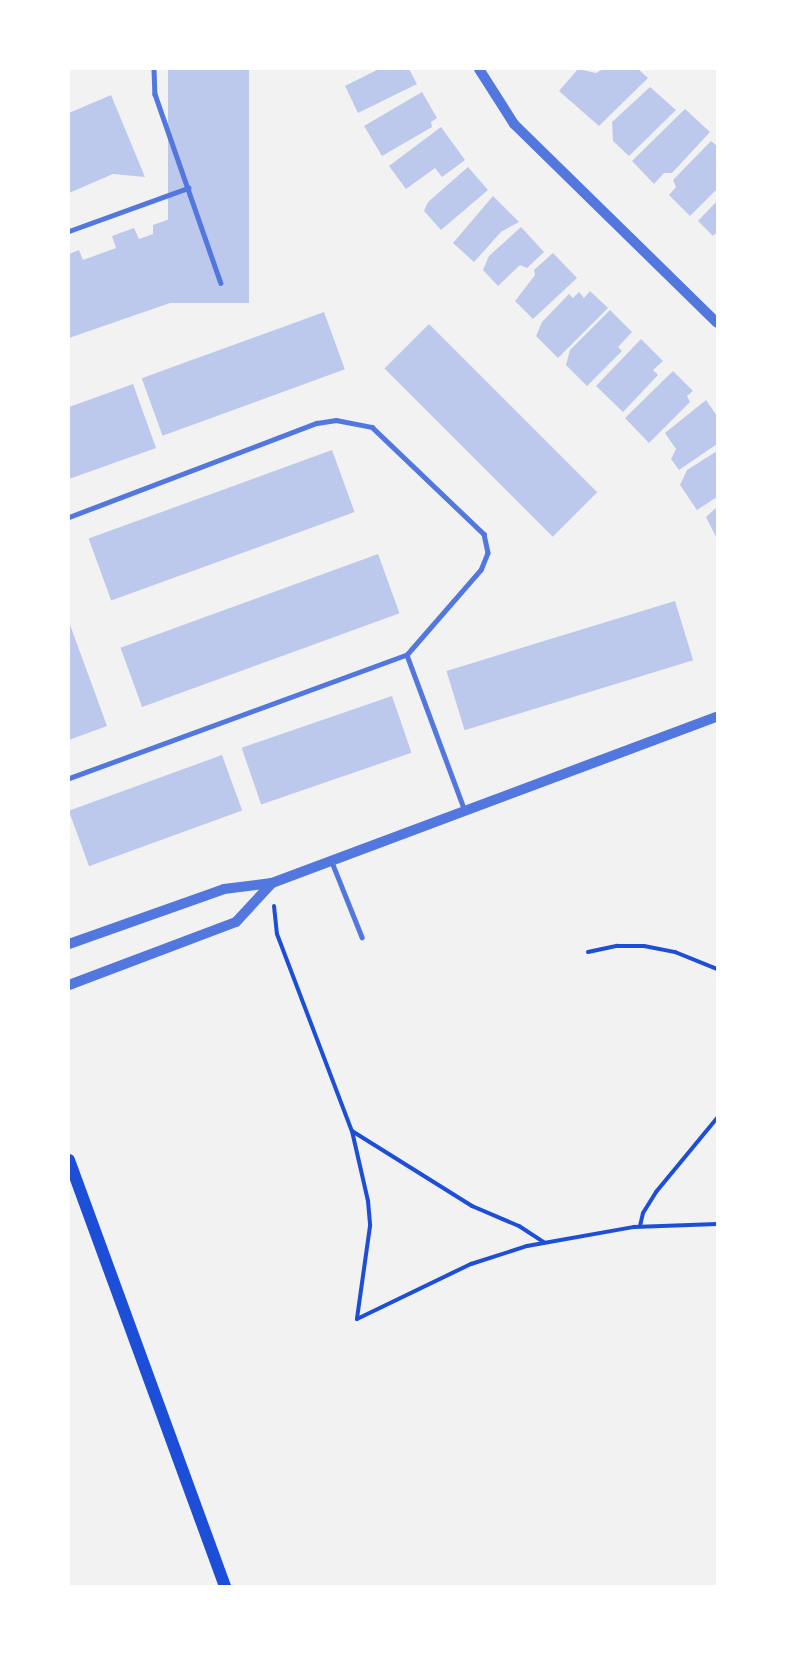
<!DOCTYPE html>
<style>
body{margin:0}
#map{position:relative;width:786px;height:1655px;overflow:hidden;background:#f2f2f2;font-family:Signika,sans-serif}
div>[style]{position:absolute}
.building>*{inset:0;background:#bdc9ec;transform-origin:0 0}
.path>*{height:4px;margin:-2px;padding:0 2px;transform-origin:2px;border-radius:2px;background:#1d4ed8}
.service>*{height:4.5px;margin:-2.25px;padding:0 2.25px;transform-origin:2.25px;border-radius:2.25px;background:#5277de}
.tertiary>*{height:10px;margin:-5px;padding:0 5px;transform-origin:5px;border-radius:5px;background:#5277de}
.secondary>*{height:12px;margin:-6px;padding:0 6px;transform-origin:6px;border-radius:6px;background:#1d4ed8}
span{translate:-50% -50%;white-space:nowrap;text-align:center;line-height:1.15;-webkit-text-stroke:5px #fff;paint-order:stroke}
.frame{position:absolute;inset:0;border:70px solid #fff;pointer-events:none}
</style>
<div id="map">
<div class="building">
<i style="left:168px;top:69px;width:81px;height:234px"></i>
<i style="clip-path:polygon(379px 69px,409px 69px,417px 84px,358px 113px,345px 86px)"></i>
<i style="clip-path:polygon(578px 69px,596px 73px,603px 69px,638px 69px,648px 78px,599px 126px,559px 91px)"></i>
<i style="clip-path:polygon(650px 87px,676px 110px,629px 156px,613px 141px,612px 122px)"></i>
<i style="clip-path:polygon(422px 92px,437px 118px,431px 122px,432px 127px,382px 156px,364px 126px)"></i>
<i style="clip-path:polygon(111px 95px,145px 177px,113px 174px,69px 193px,69px 113px)"></i>
<i style="clip-path:polygon(685px 109px,710px 132px,672px 173px,664px 173px,654px 184px,632px 161px)"></i>
<i style="clip-path:polygon(441px 127px,465px 160px,442px 177px,435px 168px,406px 189px,389px 166px)"></i>
<i style="clip-path:polygon(711px 141px,717px 146px,717px 189px,690px 216px,669px 195px,676px 187px,673px 180px)"></i>
<i style="clip-path:polygon(468px 167px,488px 190px,441px 230px,424px 211px,428px 202px)"></i>
<i style="clip-path:polygon(493px 196px,519px 222px,501px 232px,474px 262px,453px 243px)"></i>
<i style="clip-path:polygon(717px 201px,717px 232px,713px 236px,698px 221px)"></i>
<i style="clip-path:polygon(170px 219px,196px 294px,69px 338px,69px 254px,79px 250px,83px 260px,116px 248px,112px 236px,134px 228px,139px 239px,153px 234px,153px 225px)"></i>
<i style="clip-path:polygon(521px 227px,544px 252px,527px 268px,520px 265px,498px 286px,483px 270px,489px 256px)"></i>
<i style="clip-path:polygon(553px 253px,577px 278px,533px 319px,515px 301px,535px 275px,534px 270px)"></i>
<i style="clip-path:polygon(590px 291px,608px 308px,558px 358px,536px 336px,542px 322px,569px 294px,573px 298px,579px 292px,584px 298px)"></i>
<i style="clip-path:polygon(610px 310px,632px 332px,618px 347px,622px 351px,587px 386px,566px 365px,570px 350px)"></i>
<i style="left:324px;top:312px;width:61px;height:194px;rotate:70deg"></i>
<i style="left:429px;top:324px;width:238px;height:63px;rotate:45deg"></i>
<i style="clip-path:polygon(641px 339px,663px 361px,653px 370px,658px 375px,623px 412px,596px 386px)"></i>
<i style="clip-path:polygon(673px 371px,693px 391px,687px 396px,690px 402px,649px 443px,625px 418px)"></i>
<i style="clip-path:polygon(133px 384px,156px 448px,69px 479px,69px 407px)"></i>
<i style="clip-path:polygon(706px 400px,717px 416px,717px 444px,679px 470px,671px 459px,676px 449px,665px 433px)"></i>
<i style="left:332px;top:450px;width:66px;height:259px;rotate:70deg"></i>
<i style="clip-path:polygon(717px 451px,717px 497px,697px 510px,680px 485px,687px 470px)"></i>
<i style="clip-path:polygon(717px 507px,717px 539px,706px 517px)"></i>
<i style="left:378px;top:554px;width:63px;height:274px;rotate:70deg"></i>
<i style="left:675px;top:601px;width:62px;height:239px;rotate:73deg"></i>
<i style="clip-path:polygon(69px 622px,107px 726px,69px 740px)"></i>
<i style="left:392px;top:696px;width:60px;height:159px;rotate:71deg"></i>
<i style="left:222px;top:755px;width:59px;height:163px;rotate:70deg"></i>
</div>
<div class="path">
<i style="left:274px;top:906px;width:28px;rotate:84deg"></i>
<i style="left:277px;top:934px;width:211px;rotate:69.2deg"></i>
<i style="left:352px;top:1131px;width:72px;rotate:77.1deg"></i>
<i style="left:368px;top:1201px;width:25px;rotate:85deg"></i>
<i style="left:370px;top:1226px;width:94px;rotate:98deg"></i>
<i style="left:357px;top:1319px;width:127px;rotate:-25.8deg"></i>
<i style="left:471px;top:1264px;width:59px;rotate:-17.8deg"></i>
<i style="left:527px;top:1246px;width:109px;rotate:-10.1deg"></i>
<i style="left:634px;top:1227px;width:83px;rotate:-2.1deg"></i>
<i style="left:588px;top:952px;width:30px;rotate:-12deg"></i>
<i style="left:617px;top:946px;width:27px"></i>
<i style="left:644px;top:946px;width:32px;rotate:11deg"></i>
<i style="left:675px;top:952px;width:45px;rotate:22deg"></i>
<i style="left:352px;top:1131px;width:142px;rotate:32deg"></i>
<i style="left:472px;top:1206px;width:51px;rotate:23.1deg"></i>
<i style="left:519px;top:1226px;width:30px;rotate:33deg"></i>
<i style="left:640px;top:1226px;width:13px;rotate:-77deg"></i>
<i style="left:643px;top:1213px;width:25px;rotate:-58deg"></i>
<i style="left:656px;top:1192px;width:96px;rotate:-50.5deg"></i>
</div>
<div class="service">
<i style="left:154px;top:69px;width:25px;rotate:88deg"></i>
<i style="left:155px;top:94px;width:200px;rotate:70.8deg"></i>
<i style="left:69px;top:231px;width:127px;rotate:-19.9deg"></i>
<i style="left:69px;top:517px;width:265px;rotate:-20.8deg"></i>
<i style="left:317px;top:423px;width:19px;rotate:-9deg"></i>
<i style="left:336px;top:420px;width:37px;rotate:11deg"></i>
<i style="left:372px;top:427px;width:155px;rotate:43.7deg"></i>
<i style="left:484px;top:534px;width:19px;rotate:78deg"></i>
<i style="left:488px;top:553px;width:18px;rotate:112deg"></i>
<i style="left:481px;top:570px;width:113px;rotate:131deg"></i>
<i style="left:407px;top:655px;width:360px;rotate:159.9deg"></i>
<i style="left:407px;top:655px;width:166px;rotate:69.6deg"></i>
<i style="left:332px;top:862px;width:81px;rotate:68.2deg"></i>
</div>
<div class="tertiary">
<i style="left:479px;top:69px;width:65px;rotate:57.5deg"></i>
<i style="left:514px;top:124px;width:284px;rotate:44.4deg"></i>
<i style="left:69px;top:944px;width:164px;rotate:-19.5deg"></i>
<i style="left:224px;top:889px;width:48px;rotate:-7.1deg"></i>
<i style="left:272px;top:883px;width:475px;rotate:-20.5deg"></i>
<i style="left:69px;top:985px;width:178px;rotate:-20.7deg"></i>
<i style="left:236px;top:922px;width:53px;rotate:-47.3deg"></i>
</div>
<div class="secondary">
<i style="left:69px;top:1160px;width:454px;rotate:69.9deg"></i>
</div>
<div class="frame"></div>
</div>
